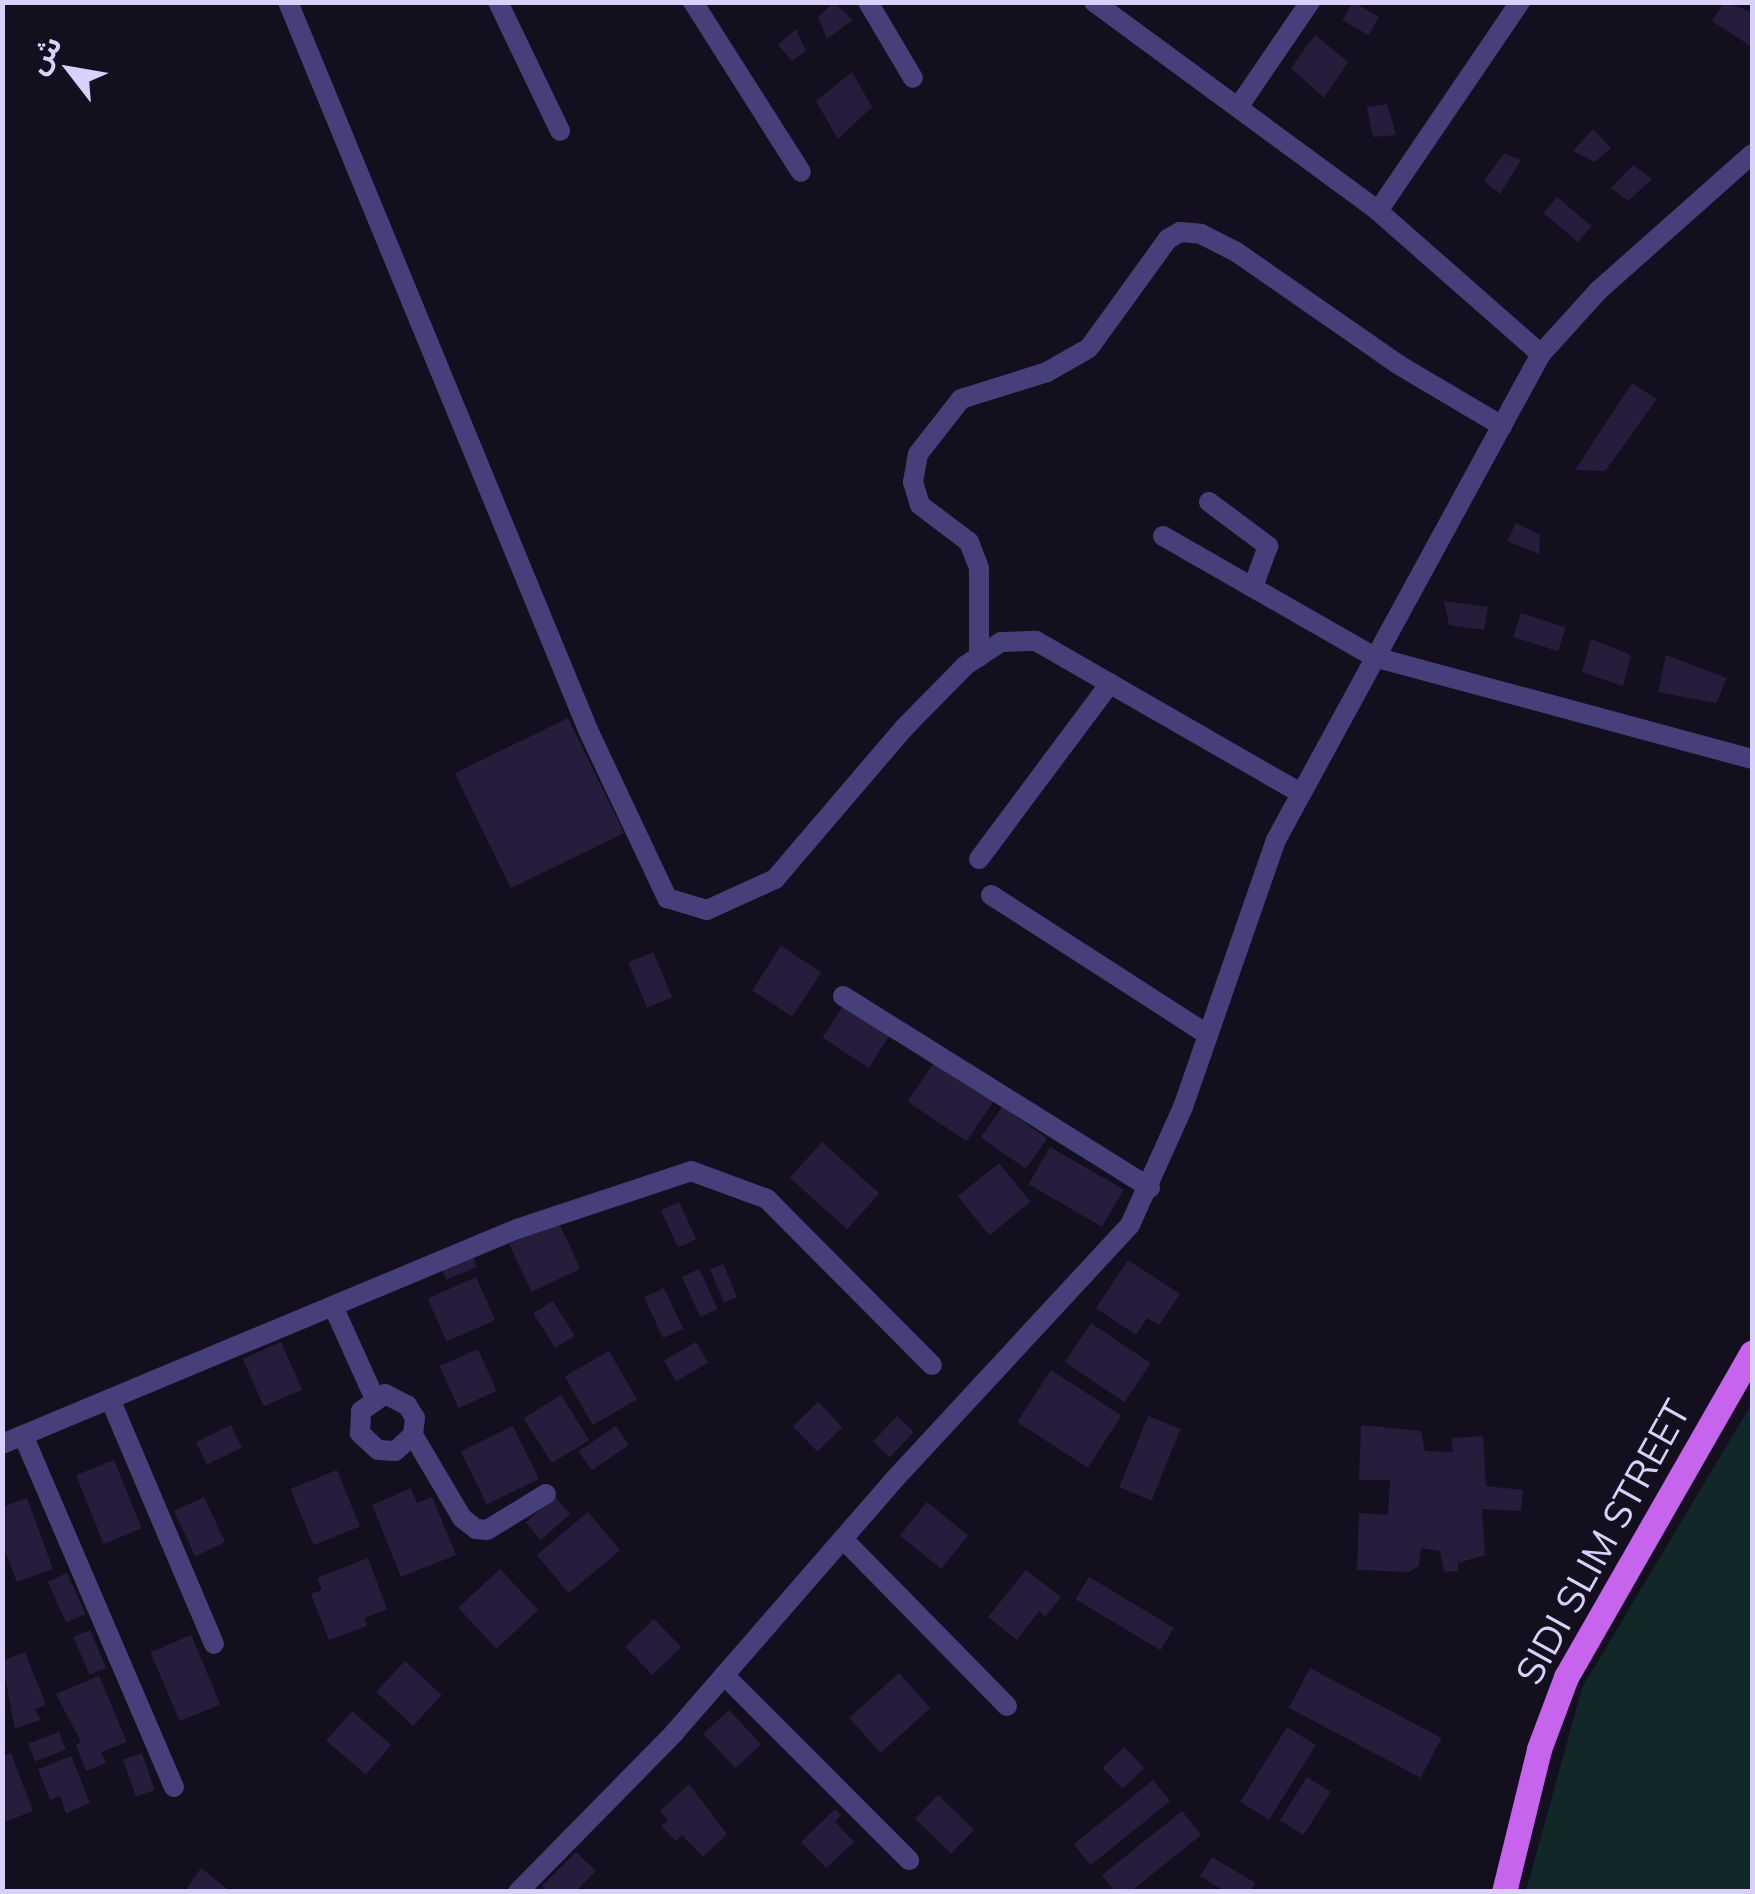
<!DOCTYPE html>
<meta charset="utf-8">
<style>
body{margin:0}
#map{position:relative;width:1755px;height:1894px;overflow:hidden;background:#130f1e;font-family:Mulish,"Noto Sans Arabic",sans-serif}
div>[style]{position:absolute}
.green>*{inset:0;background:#122728}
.building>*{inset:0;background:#261d3d;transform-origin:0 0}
.minor>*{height:20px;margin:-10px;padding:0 10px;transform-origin:10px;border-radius:10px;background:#463f79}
.major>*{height:25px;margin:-12.5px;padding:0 12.5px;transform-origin:12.5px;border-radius:12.5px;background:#c764ee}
span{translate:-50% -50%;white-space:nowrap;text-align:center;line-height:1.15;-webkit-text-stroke:9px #130f1e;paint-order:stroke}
.street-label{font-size:38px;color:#dad1fa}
.frame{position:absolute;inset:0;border:5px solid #dad1fa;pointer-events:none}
.north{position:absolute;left:20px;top:20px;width:100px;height:100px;-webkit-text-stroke:8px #130f1e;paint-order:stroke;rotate:301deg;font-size:28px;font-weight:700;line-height:40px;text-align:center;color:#dad1fa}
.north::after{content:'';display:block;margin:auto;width:35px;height:45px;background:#dad1fa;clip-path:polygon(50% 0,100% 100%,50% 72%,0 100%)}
</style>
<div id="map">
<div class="green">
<i style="clip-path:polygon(1752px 1403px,1752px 1891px,1526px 1891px,1582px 1688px)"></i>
</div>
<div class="building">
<i style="clip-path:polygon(834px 2px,853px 20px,827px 39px,818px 17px)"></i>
<i style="left:1353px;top:2px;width:30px;height:21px;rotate:30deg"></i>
<i style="clip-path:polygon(1724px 2px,1752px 12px,1752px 47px,1712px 21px)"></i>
<i style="clip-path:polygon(796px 29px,806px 51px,792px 61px,778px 45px)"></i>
<i style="clip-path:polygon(1315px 35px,1348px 62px,1324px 98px,1291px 68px)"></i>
<i style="clip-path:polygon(852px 72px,872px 107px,838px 139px,816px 101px)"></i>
<i style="clip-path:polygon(1387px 104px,1396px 135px,1373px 137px,1367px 107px)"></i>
<i style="clip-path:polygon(1593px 129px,1611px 148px,1595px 162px,1573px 151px)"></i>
<i style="clip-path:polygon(1504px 153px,1521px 160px,1500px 194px,1484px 181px)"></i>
<i style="clip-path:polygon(1633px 165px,1652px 179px,1628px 201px,1611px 188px)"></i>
<i style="left:1557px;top:197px;width:45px;height:21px;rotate:40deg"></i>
<i style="clip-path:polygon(1632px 383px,1657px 399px,1605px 471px,1575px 470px)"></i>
<i style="clip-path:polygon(1516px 523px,1540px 535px,1539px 554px,1507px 541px)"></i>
<i style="clip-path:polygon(1444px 601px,1488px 607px,1484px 630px,1449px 625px)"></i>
<i style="left:1521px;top:613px;width:47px;height:25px;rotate:18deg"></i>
<i style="clip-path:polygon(1591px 639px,1631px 655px,1623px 686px,1582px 672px)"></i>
<i style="clip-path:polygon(1666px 655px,1727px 678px,1716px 703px,1658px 692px)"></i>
<i style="left:568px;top:718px;width:128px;height:126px;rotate:64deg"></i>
<i style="left:781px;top:946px;width:48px;height:53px;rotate:33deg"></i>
<i style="left:653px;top:952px;width:49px;height:27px;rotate:67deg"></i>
<i style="left:847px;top:1000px;width:55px;height:45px;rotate:33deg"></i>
<i style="left:935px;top:1061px;width:71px;height:49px;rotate:34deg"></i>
<i style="left:1002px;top:1107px;width:55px;height:37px;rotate:35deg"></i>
<i style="left:822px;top:1142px;width:77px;height:48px;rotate:42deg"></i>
<i style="left:1050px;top:1147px;width:85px;height:43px;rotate:30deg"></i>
<i style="left:999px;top:1163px;width:50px;height:53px;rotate:51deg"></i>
<i style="left:679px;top:1202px;width:41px;height:20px;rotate:65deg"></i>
<i style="left:558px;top:1221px;width:53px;height:54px;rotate:65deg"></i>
<i style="left:471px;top:1253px;width:15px;height:33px;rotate:67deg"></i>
<i style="clip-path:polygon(1128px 1260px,1180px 1294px,1159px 1325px,1147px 1318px,1136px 1335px,1096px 1308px)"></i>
<i style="left:723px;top:1264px;width:36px;height:14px;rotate:67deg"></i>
<i style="left:699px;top:1269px;width:44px;height:19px;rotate:65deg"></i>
<i style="left:476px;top:1277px;width:47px;height:53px;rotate:66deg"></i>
<i style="left:664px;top:1288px;width:45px;height:22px;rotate:65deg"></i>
<i style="left:553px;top:1301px;width:41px;height:23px;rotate:58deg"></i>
<i style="left:1091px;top:1323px;width:72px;height:47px;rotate:34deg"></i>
<i style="left:281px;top:1342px;width:52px;height:42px;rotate:66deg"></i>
<i style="left:696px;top:1342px;width:24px;height:37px;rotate:60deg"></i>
<i style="left:478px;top:1349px;width:46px;height:42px;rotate:66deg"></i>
<i style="left:609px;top:1351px;width:56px;height:51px;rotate:60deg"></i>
<i style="left:1051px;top:1370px;width:84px;height:62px;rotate:33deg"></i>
<i style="left:561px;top:1395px;width:53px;height:44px;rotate:58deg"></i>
<i style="left:818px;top:1402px;width:35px;height:35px;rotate:46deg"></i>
<i style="left:897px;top:1416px;width:23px;height:35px;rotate:43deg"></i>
<i style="left:1148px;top:1416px;width:35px;height:77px;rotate:22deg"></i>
<i style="left:231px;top:1425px;width:25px;height:39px;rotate:64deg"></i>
<i style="clip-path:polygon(1361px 1425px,1421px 1431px,1425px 1451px,1453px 1452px,1451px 1438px,1483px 1436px,1486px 1486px,1523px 1490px,1521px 1511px,1482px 1509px,1485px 1555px,1458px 1563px,1458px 1571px,1444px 1572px,1440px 1551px,1421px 1548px,1419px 1566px,1409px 1572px,1357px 1570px,1359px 1513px,1388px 1515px,1390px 1480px,1359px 1480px)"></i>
<i style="left:513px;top:1426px;width:59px;height:58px;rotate:64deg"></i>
<i style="left:616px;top:1426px;width:23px;height:45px;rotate:56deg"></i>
<i style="left:114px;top:1460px;width:74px;height:41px;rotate:68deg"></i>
<i style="left:337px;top:1470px;width:61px;height:50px;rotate:68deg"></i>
<i style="clip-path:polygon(411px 1488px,417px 1503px,432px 1497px,456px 1555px,401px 1577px,372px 1505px)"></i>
<i style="left:204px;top:1497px;width:50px;height:33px;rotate:65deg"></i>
<i style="left:555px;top:1497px;width:23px;height:39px;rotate:49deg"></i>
<i style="clip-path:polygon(27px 1498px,53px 1569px,17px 1582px,2px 1544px,2px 1507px)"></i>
<i style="left:927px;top:1502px;width:53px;height:43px;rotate:39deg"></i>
<i style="left:588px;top:1512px;width:50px;height:67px;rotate:50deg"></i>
<i style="clip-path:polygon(368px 1558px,387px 1609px,364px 1618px,367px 1626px,329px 1640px,311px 1594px,322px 1590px,317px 1578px)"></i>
<i style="left:500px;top:1569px;width:56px;height:57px;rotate:47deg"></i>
<i style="clip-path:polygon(1026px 1570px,1061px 1597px,1045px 1617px,1039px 1611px,1017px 1640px,988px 1617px)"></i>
<i style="left:67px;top:1573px;width:45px;height:21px;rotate:66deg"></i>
<i style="left:1089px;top:1577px;width:99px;height:26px;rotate:31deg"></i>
<i style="left:654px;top:1619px;width:39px;height:40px;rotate:46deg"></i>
<i style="left:90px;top:1630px;width:41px;height:18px;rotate:67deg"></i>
<i style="left:191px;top:1635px;width:75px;height:44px;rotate:67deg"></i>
<i style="clip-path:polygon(25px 1652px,46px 1705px,35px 1709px,40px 1720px,15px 1729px,2px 1661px)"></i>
<i style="left:405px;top:1661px;width:50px;height:42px;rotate:43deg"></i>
<i style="left:1310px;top:1668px;width:149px;height:45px;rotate:28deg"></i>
<i style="left:899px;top:1673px;width:47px;height:67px;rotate:48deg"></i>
<i style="clip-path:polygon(99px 1676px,127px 1742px,101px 1752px,106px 1763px,86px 1771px,76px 1745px,81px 1742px,56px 1694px)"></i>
<i style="left:729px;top:1710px;width:47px;height:35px;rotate:47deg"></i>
<i style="left:352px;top:1711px;width:52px;height:39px;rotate:41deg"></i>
<i style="left:1287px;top:1727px;width:34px;height:88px;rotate:32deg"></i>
<i style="left:59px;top:1732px;width:19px;height:33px;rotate:69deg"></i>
<i style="left:1124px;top:1747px;width:29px;height:30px;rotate:46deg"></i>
<i style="clip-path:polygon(11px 1753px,33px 1811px,2px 1823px,2px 1756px)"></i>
<i style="left:142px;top:1753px;width:39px;height:20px;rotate:71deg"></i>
<i style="clip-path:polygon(71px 1756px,90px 1803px,66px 1813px,60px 1796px,50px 1800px,38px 1769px)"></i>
<i style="left:1307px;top:1777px;width:28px;height:51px;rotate:32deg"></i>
<i style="left:1153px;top:1780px;width:27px;height:102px;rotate:51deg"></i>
<i style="clip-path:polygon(689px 1784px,727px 1834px,703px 1857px,682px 1835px,676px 1841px,661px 1826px,668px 1820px,660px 1811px)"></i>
<i style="left:938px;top:1795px;width:50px;height:33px;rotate:44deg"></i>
<i style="clip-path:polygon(835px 1809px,841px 1815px,835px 1822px,854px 1842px,826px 1868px,801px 1842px)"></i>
<i style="clip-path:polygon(1182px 1811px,1201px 1835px,1130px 1892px,1115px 1892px,1102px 1875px)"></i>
<i style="clip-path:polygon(576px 1852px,596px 1871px,575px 1892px,548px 1892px,542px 1886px)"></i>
<i style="clip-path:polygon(1212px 1857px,1255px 1883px,1250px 1892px,1226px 1892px,1200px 1876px)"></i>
<i style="clip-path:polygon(201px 1868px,231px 1892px,184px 1892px)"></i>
</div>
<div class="minor">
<i style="left:288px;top:2px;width:787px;rotate:67.6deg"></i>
<i style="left:588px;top:730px;width:186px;rotate:64.8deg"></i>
<i style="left:667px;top:898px;width:42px;rotate:16.7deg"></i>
<i style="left:707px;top:910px;width:75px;rotate:-24.5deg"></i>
<i style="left:775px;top:879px;width:199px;rotate:-49.5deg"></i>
<i style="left:904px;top:728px;width:88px;rotate:-45.5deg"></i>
<i style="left:966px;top:665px;width:42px;rotate:-33.3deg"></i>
<i style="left:1001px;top:642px;width:35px;rotate:-2deg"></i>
<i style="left:1036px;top:641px;width:303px;rotate:29.9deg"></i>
<i style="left:498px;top:2px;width:143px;rotate:64.3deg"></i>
<i style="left:693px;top:2px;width:201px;rotate:57.6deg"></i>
<i style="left:868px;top:2px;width:88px;rotate:59.4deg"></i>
<i style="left:1094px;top:2px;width:353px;rotate:36.3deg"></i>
<i style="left:1378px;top:211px;width:217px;rotate:41.3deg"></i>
<i style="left:1239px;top:106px;width:126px;rotate:-55.7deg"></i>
<i style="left:1378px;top:211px;width:253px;rotate:-55.8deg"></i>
<i style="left:1209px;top:502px;width:74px;rotate:36.7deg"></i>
<i style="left:1268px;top:546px;width:44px;rotate:110.1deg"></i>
<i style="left:1163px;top:536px;width:243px;rotate:29.8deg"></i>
<i style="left:1374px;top:657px;width:392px;rotate:15.1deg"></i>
<i style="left:979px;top:657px;width:89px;rotate:-90deg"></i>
<i style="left:979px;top:568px;width:28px;rotate:-111deg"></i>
<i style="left:969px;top:542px;width:61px;rotate:-142.9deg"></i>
<i style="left:920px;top:505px;width:24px;rotate:-107deg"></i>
<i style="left:913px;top:482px;width:28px;rotate:-80deg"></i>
<i style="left:918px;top:454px;width:70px;rotate:-52deg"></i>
<i style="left:961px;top:399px;width:90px;rotate:-17.4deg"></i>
<i style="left:1047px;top:372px;width:48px;rotate:-29.7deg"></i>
<i style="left:1089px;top:348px;width:135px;rotate:-54.1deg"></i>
<i style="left:1168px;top:239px;width:14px;rotate:-30deg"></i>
<i style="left:1180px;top:232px;width:21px;rotate:5deg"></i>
<i style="left:1201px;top:234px;width:38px;rotate:27deg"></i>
<i style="left:1235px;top:251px;width:200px;rotate:34.8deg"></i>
<i style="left:1399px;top:365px;width:120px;rotate:30.6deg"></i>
<i style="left:979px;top:859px;width:219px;rotate:-53.3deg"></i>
<i style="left:991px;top:895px;width:258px;rotate:32.8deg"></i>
<i style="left:843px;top:996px;width:362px;rotate:32deg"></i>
<i style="left:333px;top:1306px;width:100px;rotate:65.7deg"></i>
<i style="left:110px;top:1399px;width:266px;rotate:67deg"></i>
<i style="left:23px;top:1435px;width:383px;rotate:66.8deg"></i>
<i style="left:413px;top:1435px;width:24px;rotate:138deg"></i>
<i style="left:395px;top:1451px;width:17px;rotate:-177deg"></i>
<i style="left:378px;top:1450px;width:25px;rotate:-137deg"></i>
<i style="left:360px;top:1433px;width:22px;rotate:-87deg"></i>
<i style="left:361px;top:1411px;width:29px;rotate:-35deg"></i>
<i style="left:385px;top:1394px;width:25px;rotate:27deg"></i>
<i style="left:407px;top:1405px;width:15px;rotate:58deg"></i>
<i style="left:415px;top:1418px;width:17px;rotate:97deg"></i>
<i style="left:413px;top:1435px;width:96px;rotate:59.4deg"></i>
<i style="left:462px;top:1518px;width:18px;rotate:38deg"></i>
<i style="left:476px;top:1529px;width:11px;rotate:5deg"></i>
<i style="left:487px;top:1530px;width:69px;rotate:-31.4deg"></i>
<i style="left:2px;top:1444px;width:558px;rotate:-22.66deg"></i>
<i style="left:517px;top:1229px;width:183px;rotate:-18.4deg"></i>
<i style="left:691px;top:1171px;width:81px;rotate:20.2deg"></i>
<i style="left:767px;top:1199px;width:234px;rotate:45.2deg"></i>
<i style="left:843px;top:1539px;width:234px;rotate:45.5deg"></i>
<i style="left:724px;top:1675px;width:262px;rotate:45deg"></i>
<i style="left:518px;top:1892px;width:223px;rotate:-45.5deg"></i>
<i style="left:674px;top:1733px;width:332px;rotate:-49deg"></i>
<i style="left:892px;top:1482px;width:350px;rotate:-47.2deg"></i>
<i style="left:1130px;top:1225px;width:129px;rotate:-65.8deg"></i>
<i style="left:1183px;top:1107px;width:283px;rotate:-70.8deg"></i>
<i style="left:1276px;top:840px;width:554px;rotate:-61.4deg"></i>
<i style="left:1541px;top:354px;width:86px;rotate:-47.8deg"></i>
<i style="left:1599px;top:290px;width:205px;rotate:-41.6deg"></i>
</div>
<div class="major">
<i style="left:1504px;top:1892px;width:147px;rotate:-76.2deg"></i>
<i style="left:1539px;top:1749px;width:77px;rotate:-69.4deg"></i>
<i style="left:1566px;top:1677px;width:374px;rotate:-60.2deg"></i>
</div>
<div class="street-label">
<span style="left:1603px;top:1542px;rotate:-61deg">SIDI SLIM STREET</span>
</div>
<div class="frame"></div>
<div class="north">ش</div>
</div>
